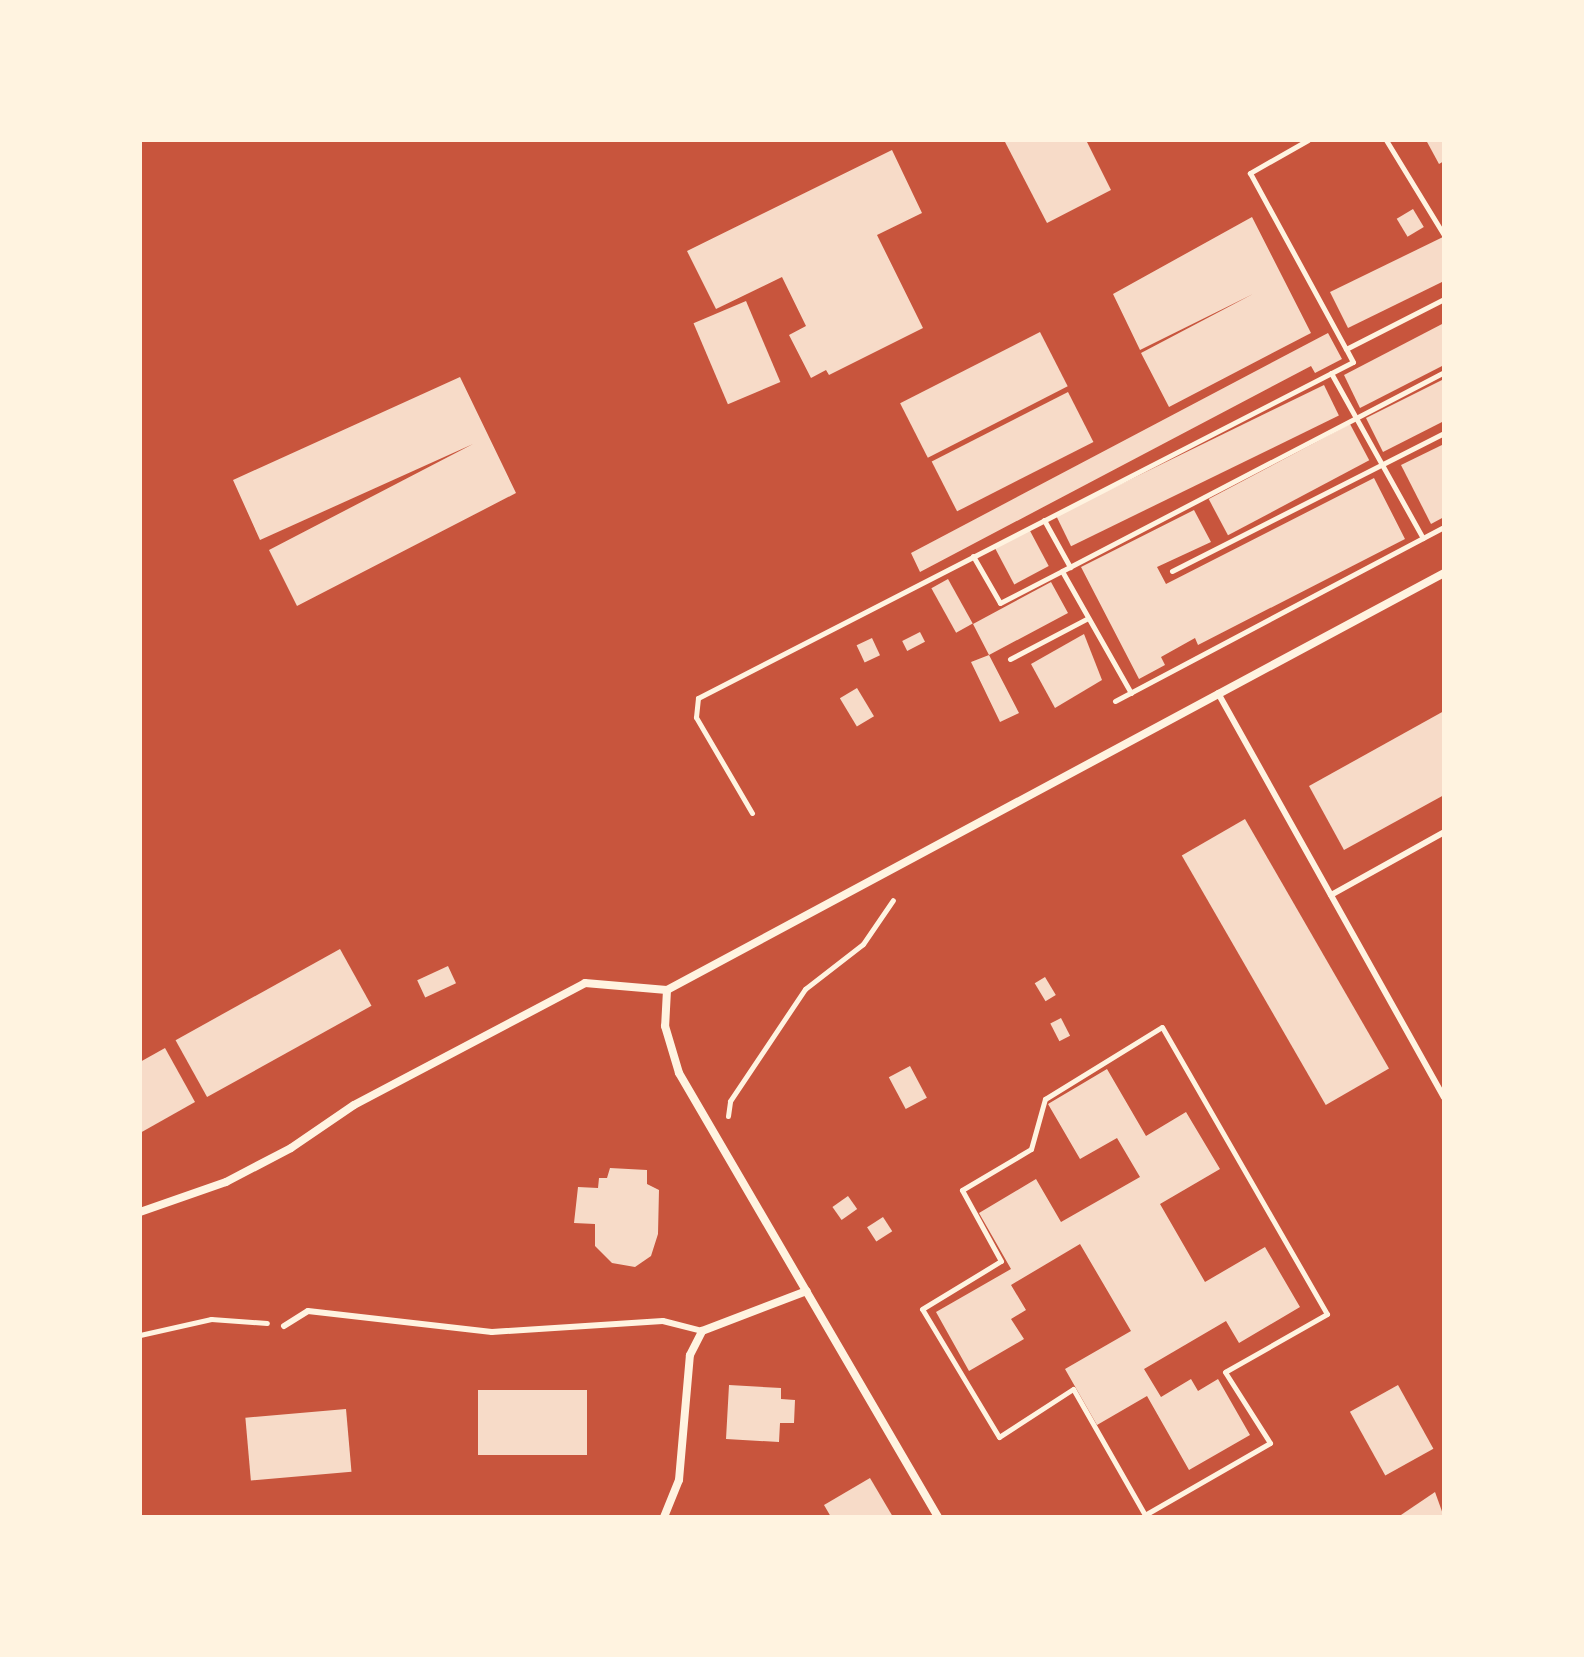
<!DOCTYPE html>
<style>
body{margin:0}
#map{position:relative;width:1584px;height:1657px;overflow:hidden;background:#c8553d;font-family:"Fira Sans Condensed",sans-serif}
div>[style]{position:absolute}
.building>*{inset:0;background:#f7dbc8;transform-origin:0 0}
.path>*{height:5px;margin:-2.5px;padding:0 2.5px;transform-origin:2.5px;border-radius:2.5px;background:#fff3e0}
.service>*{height:6px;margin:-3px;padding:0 3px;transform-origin:3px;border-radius:3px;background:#fff3e0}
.minor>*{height:8px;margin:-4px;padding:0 4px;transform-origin:4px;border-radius:4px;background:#fff3e0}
span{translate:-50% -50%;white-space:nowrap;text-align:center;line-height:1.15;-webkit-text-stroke:6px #fff3e0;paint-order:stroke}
.frame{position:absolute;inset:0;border:142px solid #fff3e0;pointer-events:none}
</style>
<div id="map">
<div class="building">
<i style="clip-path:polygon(1004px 140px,1086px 140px,1111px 190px,1047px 223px)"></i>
<i style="clip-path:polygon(1426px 140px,1444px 140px,1444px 161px,1439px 164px)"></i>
<i style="clip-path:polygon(892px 150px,922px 213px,877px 235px,923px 328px,829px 375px,826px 370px,811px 378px,789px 335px,806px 326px,782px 277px,716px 309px,687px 251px)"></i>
<i style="left:1413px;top:209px;width:21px;height:19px;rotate:59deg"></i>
<i style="clip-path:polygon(1252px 217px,1311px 333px,1169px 407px,1141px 353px,1253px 294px,1140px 350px,1113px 294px)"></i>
<i style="clip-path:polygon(1443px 237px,1444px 281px,1348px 328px,1330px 292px)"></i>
<i style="left:746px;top:301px;width:88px;height:57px;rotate:67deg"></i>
<i style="clip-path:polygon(1444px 323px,1444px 365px,1360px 408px,1344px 375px)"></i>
<i style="left:1040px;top:332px;width:61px;height:157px;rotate:63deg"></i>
<i style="clip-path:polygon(1328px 333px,1342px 359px,1315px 373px,1311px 366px,920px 572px,911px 553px)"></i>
<i style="clip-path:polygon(460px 377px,516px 493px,297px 606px,269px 550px,473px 444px,260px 540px,233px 480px)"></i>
<i style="clip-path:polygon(1444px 379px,1444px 421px,1383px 452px,1366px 418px)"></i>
<i style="left:1324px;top:385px;width:34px;height:298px;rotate:64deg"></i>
<i style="left:1068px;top:392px;width:56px;height:153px;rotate:63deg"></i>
<i style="left:1350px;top:424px;width:41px;height:160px;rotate:62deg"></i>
<i style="clip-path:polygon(1444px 444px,1444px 517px,1431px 524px,1401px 465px)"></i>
<i style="clip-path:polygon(1374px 478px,1405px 539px,1198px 645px,1195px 638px,1161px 657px,1165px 665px,1139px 679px,1081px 567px,1194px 510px,1211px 542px,1157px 567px,1166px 584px)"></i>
<i style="left:1029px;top:529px;width:42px;height:39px;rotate:62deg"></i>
<i style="left:948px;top:579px;width:51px;height:19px;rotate:61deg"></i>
<i style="clip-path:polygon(1051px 582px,1068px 613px,989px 655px,1019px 713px,1000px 722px,971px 662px,989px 655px,973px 624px)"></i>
<i style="left:920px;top:632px;width:11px;height:20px;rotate:63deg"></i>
<i style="clip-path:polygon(1084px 634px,1102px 680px,1055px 708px,1031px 664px)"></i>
<i style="left:872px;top:638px;width:19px;height:17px;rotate:65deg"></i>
<i style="left:857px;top:688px;width:33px;height:20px;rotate:59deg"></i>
<i style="clip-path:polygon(1444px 711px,1444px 795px,1344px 850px,1309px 786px)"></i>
<i style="left:1245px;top:819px;width:288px;height:73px;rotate:60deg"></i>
<i style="left:340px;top:949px;width:65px;height:188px;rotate:61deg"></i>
<i style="left:448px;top:966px;width:19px;height:34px;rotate:65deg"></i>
<i style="left:1045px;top:977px;width:21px;height:12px;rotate:59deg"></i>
<i style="left:1061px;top:1018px;width:20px;height:12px;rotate:63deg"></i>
<i style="clip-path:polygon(165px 1048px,195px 1102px,140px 1133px,140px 1062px)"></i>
<i style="left:910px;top:1066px;width:36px;height:24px;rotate:62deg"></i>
<i style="clip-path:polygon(1107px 1069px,1146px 1136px,1186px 1112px,1220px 1169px,1160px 1204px,1205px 1282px,1265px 1247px,1300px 1307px,1239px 1343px,1226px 1321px,1144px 1369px,1161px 1397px,1191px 1379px,1198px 1391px,1218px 1379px,1250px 1435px,1189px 1470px,1147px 1396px,1097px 1425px,1065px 1369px,1131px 1331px,1080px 1244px,1011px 1285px,1026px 1310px,1011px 1319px,1024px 1339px,969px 1371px,936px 1312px,1011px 1269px,979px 1213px,1036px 1179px,1061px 1222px,1140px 1177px,1117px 1138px,1080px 1159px,1048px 1104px)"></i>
<i style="clip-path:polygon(610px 1168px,647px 1170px,647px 1184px,659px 1190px,658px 1234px,651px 1256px,635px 1267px,612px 1263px,595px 1246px,595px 1224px,574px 1223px,578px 1187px,598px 1188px,599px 1178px,607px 1178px)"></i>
<i style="left:848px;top:1196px;width:16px;height:19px;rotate:55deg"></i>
<i style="left:883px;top:1217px;width:17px;height:19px;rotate:57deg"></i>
<i style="clip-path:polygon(729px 1385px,781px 1388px,781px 1399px,795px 1400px,794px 1423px,780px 1423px,779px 1442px,726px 1439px)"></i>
<i style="left:1398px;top:1385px;width:73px;height:55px;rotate:61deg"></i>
<i style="left:587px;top:1390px;width:65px;height:109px;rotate:90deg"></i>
<i style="left:346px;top:1409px;width:63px;height:101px;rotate:85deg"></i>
<i style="clip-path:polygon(870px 1478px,893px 1517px,831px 1517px,824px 1505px)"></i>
<i style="clip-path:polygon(1435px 1492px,1444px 1517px,1398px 1517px)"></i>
</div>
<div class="path">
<i style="left:1308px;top:140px;width:67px;rotate:150.4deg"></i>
<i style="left:1250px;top:173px;width:200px;rotate:61.4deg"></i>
<i style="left:1346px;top:349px;width:110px;rotate:-27deg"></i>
<i style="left:1386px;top:140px;width:111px;rotate:58.6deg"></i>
<i style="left:1331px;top:373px;width:189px;rotate:60.9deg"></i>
<i style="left:1044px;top:520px;width:54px;rotate:61deg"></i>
<i style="left:973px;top:556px;width:54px;rotate:60.1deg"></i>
<i style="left:1000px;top:603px;width:70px;rotate:-27.3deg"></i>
<i style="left:1172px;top:571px;width:305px;rotate:-26.9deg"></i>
<i style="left:1010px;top:659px;width:88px;rotate:-27.7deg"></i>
<i style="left:1131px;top:693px;width:140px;rotate:-119.5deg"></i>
<i style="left:1062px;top:571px;width:431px;rotate:-27.5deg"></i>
<i style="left:1115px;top:701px;width:372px;rotate:-27.9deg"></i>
<i style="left:752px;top:813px;width:111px;rotate:-120.3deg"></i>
<i style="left:696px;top:717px;width:19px;rotate:-84deg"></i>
<i style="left:698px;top:698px;width:736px;rotate:-27.16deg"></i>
<i style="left:1353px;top:362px;width:15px;rotate:-118deg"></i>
<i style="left:1162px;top:1027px;width:331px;rotate:60.1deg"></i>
<i style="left:1327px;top:1314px;width:117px;rotate:150.4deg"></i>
<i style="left:1225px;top:1372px;width:84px;rotate:57.6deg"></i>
<i style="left:1270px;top:1443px;width:144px;rotate:150.1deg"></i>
<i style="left:1145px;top:1515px;width:145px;rotate:-119.7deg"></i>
<i style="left:1073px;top:1389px;width:88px;rotate:147deg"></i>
<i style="left:999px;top:1437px;width:149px;rotate:-121deg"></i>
<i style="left:922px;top:1309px;width:92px;rotate:-31.3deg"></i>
<i style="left:1001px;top:1261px;width:81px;rotate:-118.8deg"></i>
<i style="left:962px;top:1190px;width:80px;rotate:-30.7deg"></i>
<i style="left:1031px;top:1149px;width:52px;rotate:-74.4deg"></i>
<i style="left:1045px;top:1099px;width:137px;rotate:-31.6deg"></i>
<i style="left:728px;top:1116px;width:15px;rotate:-82deg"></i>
<i style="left:730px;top:1101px;width:135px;rotate:-56.2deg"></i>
<i style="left:805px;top:989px;width:73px;rotate:-37.8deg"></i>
<i style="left:863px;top:944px;width:53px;rotate:-55.7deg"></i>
<i style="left:140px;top:1335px;width:73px;rotate:-12.7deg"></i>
<i style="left:211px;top:1319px;width:56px;rotate:4.1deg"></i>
</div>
<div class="service">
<i style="left:1218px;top:693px;width:463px;rotate:60.8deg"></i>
<i style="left:1331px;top:895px;width:129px;rotate:-29.1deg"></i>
<i style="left:284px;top:1326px;width:28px;rotate:-32deg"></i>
<i style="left:308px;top:1311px;width:185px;rotate:6.5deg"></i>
<i style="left:492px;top:1332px;width:171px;rotate:-3.7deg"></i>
<i style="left:663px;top:1321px;width:40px;rotate:14.4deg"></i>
</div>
<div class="minor">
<i style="left:667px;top:990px;width:36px;rotate:93deg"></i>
<i style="left:665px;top:1026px;width:49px;rotate:73.4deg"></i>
<i style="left:679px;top:1073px;width:514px;rotate:59.74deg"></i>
<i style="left:140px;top:1212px;width:91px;rotate:-19.2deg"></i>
<i style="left:226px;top:1182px;width:73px;rotate:-27.6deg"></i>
<i style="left:291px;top:1148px;width:76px;rotate:-34.3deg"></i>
<i style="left:354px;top:1105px;width:261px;rotate:-27.8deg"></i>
<i style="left:585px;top:983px;width:82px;rotate:4.9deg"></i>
<i style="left:667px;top:990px;width:882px;rotate:-28.22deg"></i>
<i style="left:664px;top:1517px;width:40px;rotate:-68deg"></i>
<i style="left:679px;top:1480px;width:125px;rotate:-85deg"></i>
<i style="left:690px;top:1355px;width:27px;rotate:-63deg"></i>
<i style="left:702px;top:1331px;width:112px;rotate:-20.9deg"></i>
</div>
<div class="frame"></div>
</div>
